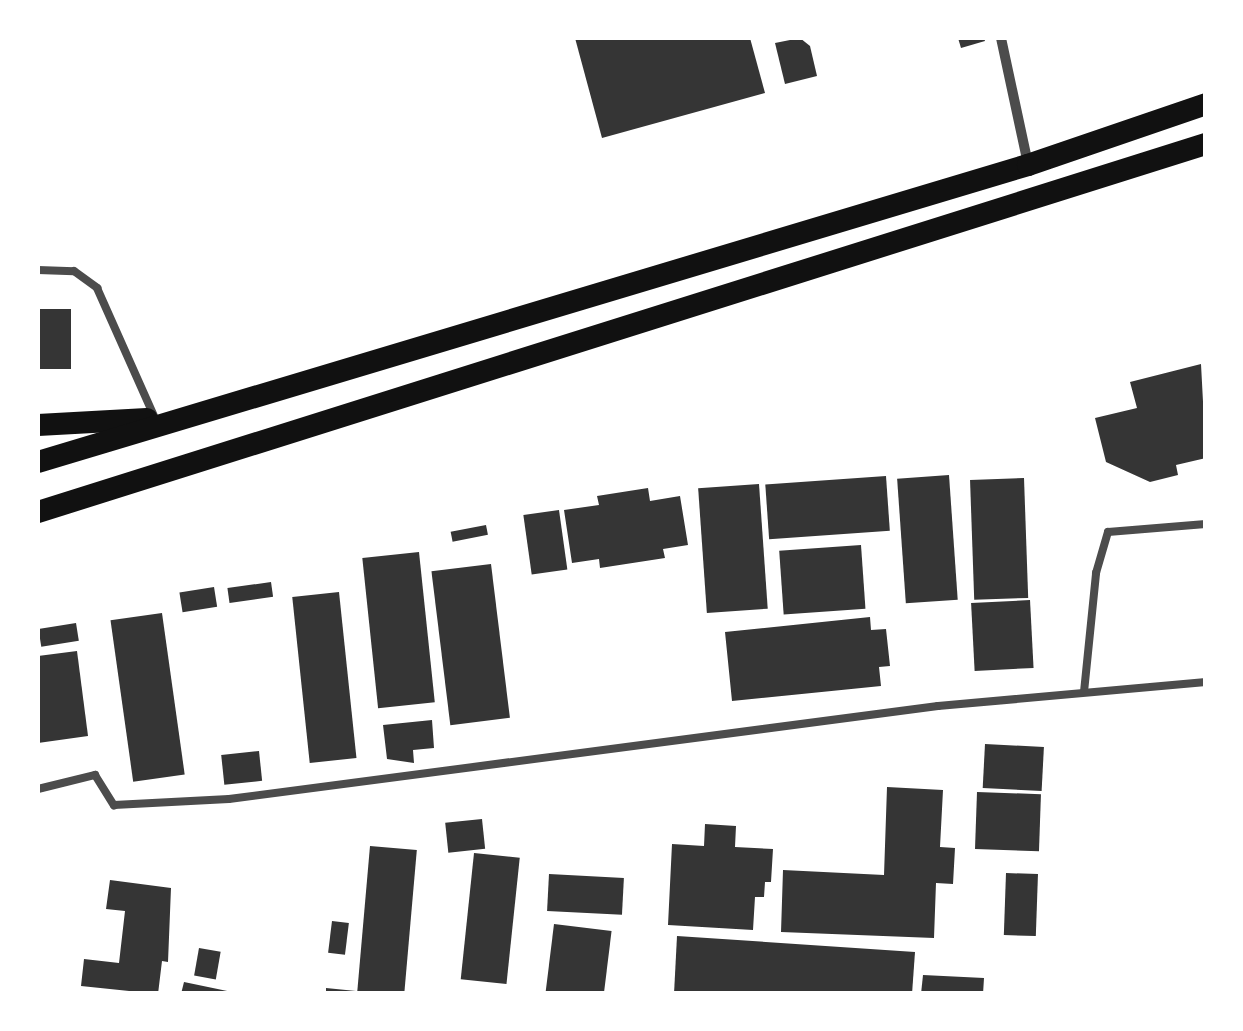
<!DOCTYPE html>
<style>
body{margin:0}
#map{position:relative;width:1243px;height:1031px;overflow:hidden;background:#fff;font-family:"Times New Roman",serif}
div>[style]{position:absolute}
.building>*{inset:0;background:#353535;transform-origin:0 0}
.service>*{height:8px;margin:-4px;padding:0 4px;transform-origin:4px;border-radius:4px;background:#4c4c4c}
.minor>*{height:10px;margin:-5px;padding:0 5px;transform-origin:5px;border-radius:5px;background:#4c4c4c}
.primary>*{height:22px;margin:-11px;padding:0 11px;transform-origin:11px;border-radius:11px;background:#111}
span{translate:-50% -50%;white-space:nowrap;text-align:center;line-height:1.15;-webkit-text-stroke:10px #fff;paint-order:stroke}
.frame{position:absolute;inset:0;border:40px solid #fff;pointer-events:none}
</style>
<div id="map">
<div class="building">
<i style="clip-path:polygon(575px 38px,750px 38px,765px 93px,602px 138px)"></i>
<i style="clip-path:polygon(800px 38px,810px 46px,817px 76px,785px 84px,775px 43px)"></i>
<i style="clip-path:polygon(958px 38px,984px 38px,985px 41px,961px 48px)"></i>
<i style="left:38px;top:309px;width:33px;height:60px"></i>
<i style="clip-path:polygon(1201px 364px,1206px 458px,1176px 465px,1178px 475px,1150px 482px,1106px 462px,1095px 418px,1137px 408px,1130px 382px)"></i>
<i style="left:949px;top:475px;width:125px;height:52px;rotate:86deg"></i>
<i style="left:886px;top:476px;width:55px;height:121px;rotate:86deg"></i>
<i style="left:1024px;top:478px;width:120px;height:54px;rotate:88deg"></i>
<i style="left:759px;top:484px;width:125px;height:61px;rotate:86deg"></i>
<i style="clip-path:polygon(648px 488px,650px 501px,680px 496px,688px 545px,663px 549px,665px 558px,600px 568px,599px 559px,572px 563px,564px 510px,599px 505px,597px 496px)"></i>
<i style="left:559px;top:510px;width:60px;height:36px;rotate:82deg"></i>
<i style="left:486px;top:525px;width:10px;height:36px;rotate:79deg"></i>
<i style="left:861px;top:545px;width:64px;height:82px;rotate:86deg"></i>
<i style="left:419px;top:552px;width:151px;height:57px;rotate:84deg"></i>
<i style="left:491px;top:564px;width:155px;height:60px;rotate:83deg"></i>
<i style="left:271px;top:582px;width:15px;height:44px;rotate:82deg"></i>
<i style="left:214px;top:587px;width:20px;height:35px;rotate:81deg"></i>
<i style="left:339px;top:592px;width:167px;height:47px;rotate:84deg"></i>
<i style="left:1030px;top:600px;width:68px;height:59px;rotate:87deg"></i>
<i style="left:162px;top:613px;width:163px;height:52px;rotate:82deg"></i>
<i style="clip-path:polygon(870px 617px,871px 630px,886px 629px,890px 666px,879px 667px,881px 686px,732px 701px,725px 632px)"></i>
<i style="left:76px;top:623px;width:18px;height:38px;rotate:81deg"></i>
<i style="clip-path:polygon(77px 651px,88px 736px,38px 743px,38px 656px)"></i>
<i style="clip-path:polygon(432px 720px,434px 748px,413px 750px,414px 763px,387px 759px,383px 725px)"></i>
<i style="left:985px;top:744px;width:59px;height:44px;rotate:3deg"></i>
<i style="left:259px;top:751px;width:30px;height:38px;rotate:84deg"></i>
<i style="clip-path:polygon(887px 787px,943px 790px,940px 847px,955px 848px,953px 884px,936px 883px,934px 938px,781px 932px,783px 870px,884px 875px)"></i>
<i style="left:977px;top:792px;width:64px;height:57px;rotate:2deg"></i>
<i style="left:482px;top:819px;width:30px;height:37px;rotate:84deg"></i>
<i style="clip-path:polygon(705px 824px,736px 826px,735px 847px,773px 849px,771px 882px,765px 882px,764px 897px,755px 897px,753px 930px,668px 925px,672px 844px,704px 846px)"></i>
<i style="left:370px;top:846px;width:47px;height:148px;rotate:5deg"></i>
<i style="left:474px;top:853px;width:46px;height:127px;rotate:6deg"></i>
<i style="left:1006px;top:873px;width:32px;height:62px;rotate:2deg"></i>
<i style="left:549px;top:874px;width:75px;height:37px;rotate:3deg"></i>
<i style="clip-path:polygon(110px 880px,171px 888px,168px 962px,162px 961px,158px 994px,81px 986px,84px 959px,119px 963px,125px 911px,106px 909px)"></i>
<i style="left:332px;top:921px;width:17px;height:32px;rotate:7deg"></i>
<i style="left:554px;top:924px;width:58px;height:70px;rotate:7deg"></i>
<i style="clip-path:polygon(677px 936px,915px 952px,912px 994px,674px 994px)"></i>
<i style="left:199px;top:948px;width:22px;height:28px;rotate:10deg"></i>
<i style="clip-path:polygon(923px 975px,984px 978px,983px 994px,921px 994px)"></i>
<i style="clip-path:polygon(184px 982px,232px 992px,231px 994px,181px 994px)"></i>
<i style="clip-path:polygon(326px 988px,356px 991px,356px 994px,326px 994px)"></i>
</div>
<div class="service">
<i style="left:38px;top:270px;width:36px;rotate:2deg"></i>
<i style="left:74px;top:271px;width:29px;rotate:36deg"></i>
<i style="left:97px;top:288px;width:140px;rotate:66deg"></i>
<i style="left:1084px;top:692px;width:120px;rotate:-84.2deg"></i>
<i style="left:1096px;top:573px;width:43px;rotate:-73.7deg"></i>
<i style="left:1108px;top:532px;width:98px;rotate:-4.7deg"></i>
<i style="left:38px;top:789px;width:59px;rotate:-13.8deg"></i>
<i style="left:95px;top:775px;width:36px;rotate:58deg"></i>
<i style="left:114px;top:805px;width:115px;rotate:-3deg"></i>
<i style="left:229px;top:799px;width:715px;rotate:-7.47deg"></i>
<i style="left:938px;top:706px;width:269px;rotate:-5.1deg"></i>
</div>
<div class="minor">
<i style="left:1001px;top:38px;width:129px;rotate:77.9deg"></i>
</div>
<div class="primary">
<i style="left:38px;top:425px;width:109px;rotate:-3.2deg"></i>
<i style="left:38px;top:462px;width:1034px;rotate:-16.7deg"></i>
<i style="left:1028px;top:165px;width:188px;rotate:-18.9deg"></i>
<i style="left:38px;top:512px;width:1225px;rotate:-17.49deg"></i>
</div>
<div class="frame"></div>
</div>
